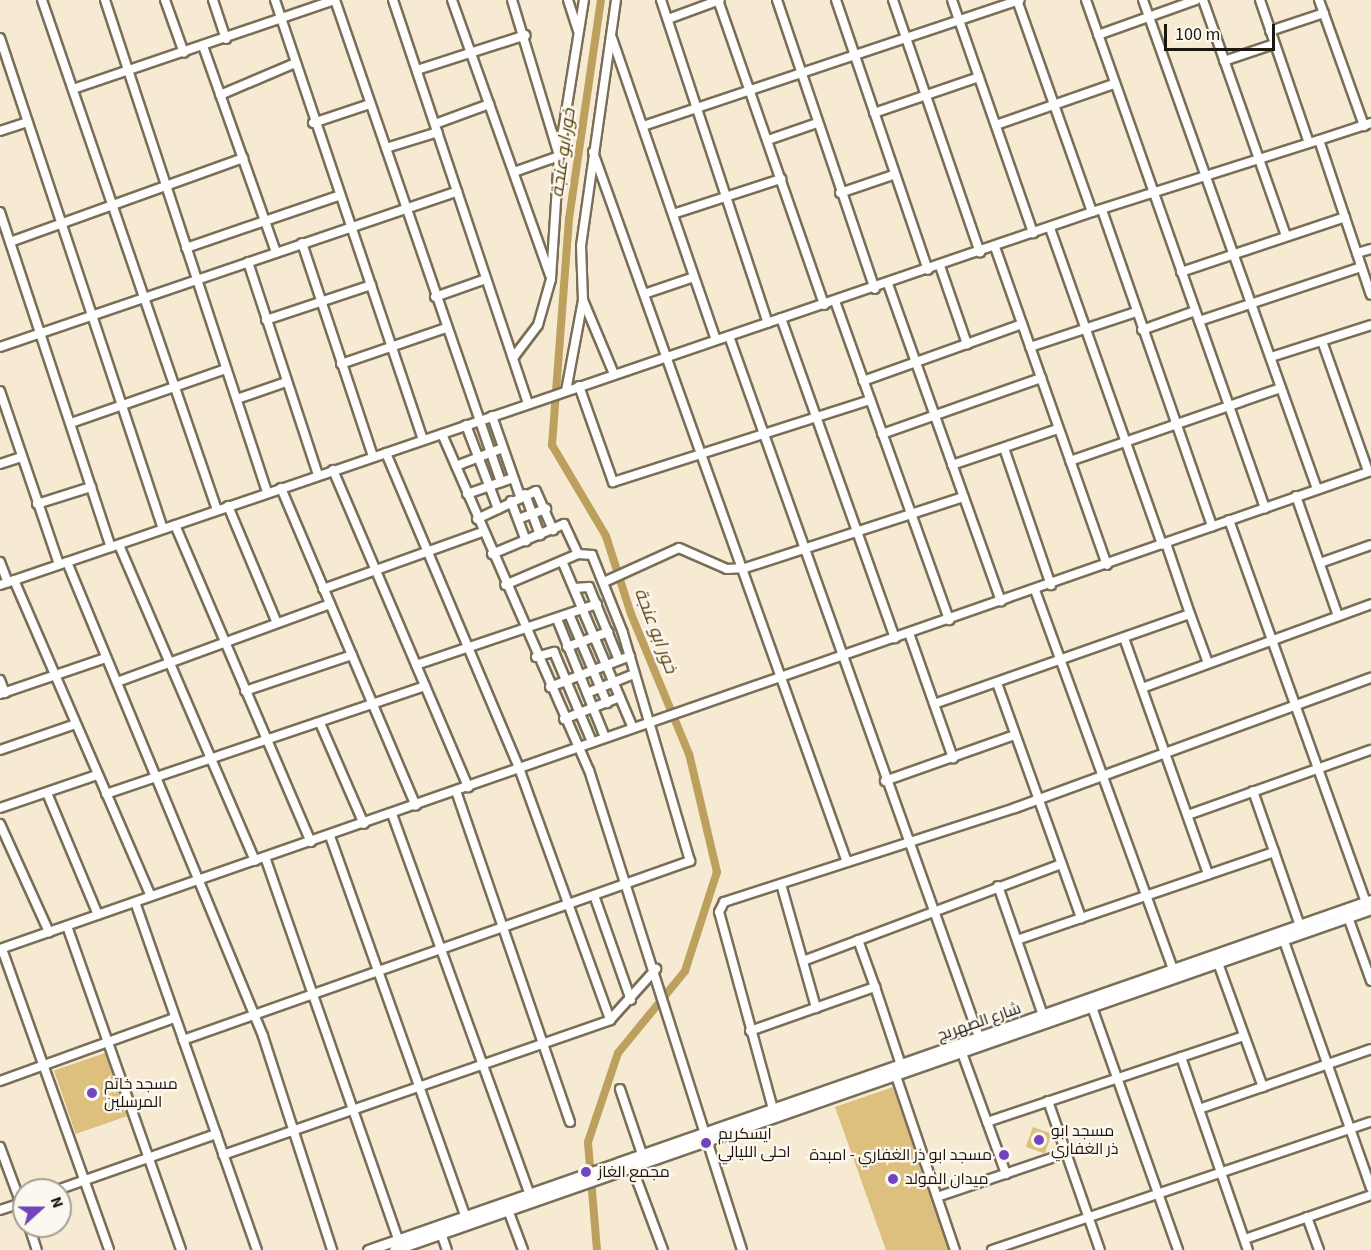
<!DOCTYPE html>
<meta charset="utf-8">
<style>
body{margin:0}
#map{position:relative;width:1371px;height:1250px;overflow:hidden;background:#f6ead2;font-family:"Source Sans 3",Cairo,sans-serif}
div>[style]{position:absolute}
.canal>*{height:8px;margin:-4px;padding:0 4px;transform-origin:4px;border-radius:4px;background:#bd9f5e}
.building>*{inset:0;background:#dec07e;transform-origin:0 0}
.roads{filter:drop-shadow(2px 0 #796e58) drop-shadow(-2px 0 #796e58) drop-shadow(0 2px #796e58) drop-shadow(0 -2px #796e58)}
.minor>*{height:8px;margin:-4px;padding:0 4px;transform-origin:4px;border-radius:4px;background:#fff}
.major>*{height:9px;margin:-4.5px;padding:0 4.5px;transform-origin:4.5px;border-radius:4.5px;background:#fff}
.dots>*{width:16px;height:16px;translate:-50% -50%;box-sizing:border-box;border:3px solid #fdf8ef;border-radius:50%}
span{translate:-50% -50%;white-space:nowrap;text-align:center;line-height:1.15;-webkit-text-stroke:4.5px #fdf8ef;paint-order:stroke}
.street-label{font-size:16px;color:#1c170f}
.poi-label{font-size:16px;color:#1c170f}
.left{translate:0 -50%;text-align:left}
.right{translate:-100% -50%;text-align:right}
.water-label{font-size:18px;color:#513c05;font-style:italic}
.north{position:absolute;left:12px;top:1178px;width:60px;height:60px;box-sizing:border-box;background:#fdf8ef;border:2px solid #a39e95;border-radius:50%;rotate:69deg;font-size:16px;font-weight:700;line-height:24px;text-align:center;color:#1c170f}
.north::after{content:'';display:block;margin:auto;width:21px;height:27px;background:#7045be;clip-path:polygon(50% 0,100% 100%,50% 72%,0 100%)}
.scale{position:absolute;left:1164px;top:24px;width:111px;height:27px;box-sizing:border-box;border:3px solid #1c170f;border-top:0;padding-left:8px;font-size:18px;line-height:21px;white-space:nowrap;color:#1c170f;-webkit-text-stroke:4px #fdf8ef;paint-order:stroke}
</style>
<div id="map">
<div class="canal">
<i style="left:597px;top:1250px;width:108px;rotate:-94.8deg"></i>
<i style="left:588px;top:1142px;width:94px;rotate:-71.4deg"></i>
<i style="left:618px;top:1053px;width:106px;rotate:-50.7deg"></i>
<i style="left:685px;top:971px;width:104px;rotate:-72.1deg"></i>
<i style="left:717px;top:872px;width:121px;rotate:-103.3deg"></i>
<i style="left:689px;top:754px;width:152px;rotate:-112.5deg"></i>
<i style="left:631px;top:614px;width:82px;rotate:-107.8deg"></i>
<i style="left:606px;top:536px;width:106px;rotate:-120.7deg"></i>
<i style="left:552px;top:445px;width:227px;rotate:-85.7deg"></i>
<i style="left:569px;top:219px;width:221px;rotate:-81.7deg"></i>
</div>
<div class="building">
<i style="left:105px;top:1053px;width:67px;height:54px;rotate:71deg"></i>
<i style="clip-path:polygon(893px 1087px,931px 1199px,949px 1250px,886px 1250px,835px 1107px)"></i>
<i style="left:1033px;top:1127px;width:20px;height:21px;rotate:20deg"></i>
</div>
<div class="roads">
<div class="minor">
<i style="left:42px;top:0;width:539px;rotate:71.06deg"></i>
<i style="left:105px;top:0;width:518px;rotate:71.77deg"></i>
<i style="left:165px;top:0;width:56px;rotate:70.3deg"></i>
<i style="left:213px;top:0;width:41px;rotate:71.6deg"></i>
<i style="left:275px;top:0;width:464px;rotate:71.4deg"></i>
<i style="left:335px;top:0;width:510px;rotate:71deg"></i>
<i style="left:393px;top:0;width:426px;rotate:71.5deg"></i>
<i style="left:452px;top:0;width:292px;rotate:70.4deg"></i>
<i style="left:512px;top:0;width:159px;rotate:73.2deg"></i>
<i style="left:568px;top:0;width:32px;rotate:72deg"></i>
<i style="left:661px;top:0;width:340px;rotate:71.7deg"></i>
<i style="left:718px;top:0;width:323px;rotate:70.8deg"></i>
<i style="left:777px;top:0;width:305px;rotate:71.3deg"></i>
<i style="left:836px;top:0;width:285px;rotate:71.2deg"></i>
<i style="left:893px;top:0;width:267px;rotate:71deg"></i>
<i style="left:952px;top:0;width:247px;rotate:70.8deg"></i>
<i style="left:1017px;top:0;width:225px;rotate:70.5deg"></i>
<i style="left:1092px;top:212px;width:238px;rotate:-17.6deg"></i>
<i style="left:1319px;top:140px;width:163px;rotate:71.5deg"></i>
<i style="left:1086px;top:0;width:539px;rotate:70.59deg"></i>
<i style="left:1143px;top:0;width:519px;rotate:70.41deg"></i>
<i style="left:1203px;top:0;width:250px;rotate:70.6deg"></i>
<i style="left:1260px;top:0;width:151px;rotate:71.1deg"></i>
<i style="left:1319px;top:0;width:134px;rotate:70.3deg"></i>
<i style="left:668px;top:19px;width:55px;rotate:-20.1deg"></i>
<i style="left:1270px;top:31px;width:57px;rotate:-18.4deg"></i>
<i style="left:1098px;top:35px;width:104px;rotate:-19.7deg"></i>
<i style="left:0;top:38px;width:517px;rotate:71.64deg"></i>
<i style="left:612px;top:38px;width:319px;rotate:71deg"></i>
<i style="left:203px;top:46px;width:219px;rotate:70.5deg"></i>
<i style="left:1224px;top:61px;width:53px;rotate:-18.8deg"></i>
<i style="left:417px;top:70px;width:114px;rotate:-17.8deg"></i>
<i style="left:73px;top:89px;width:277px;rotate:-18.8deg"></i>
<i style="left:220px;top:95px;width:79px;rotate:-23deg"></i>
<i style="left:874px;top:113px;width:111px;rotate:-18.9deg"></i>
<i style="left:313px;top:123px;width:60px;rotate:-18.4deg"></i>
<i style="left:435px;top:124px;width:58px;rotate:-20.3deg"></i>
<i style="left:996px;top:125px;width:125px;rotate:-19.2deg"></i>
<i style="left:643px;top:126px;width:397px;rotate:-18.5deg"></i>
<i style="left:0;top:131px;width:29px;rotate:-18deg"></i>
<i style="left:768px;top:140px;width:52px;rotate:-19.1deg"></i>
<i style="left:1319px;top:140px;width:55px;rotate:-18.1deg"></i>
<i style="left:386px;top:148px;width:54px;rotate:-17.1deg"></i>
<i style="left:593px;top:152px;width:754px;rotate:70.32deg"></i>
<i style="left:514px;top:172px;width:48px;rotate:-19.6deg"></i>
<i style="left:840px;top:193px;width:56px;rotate:-18.8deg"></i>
<i style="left:1102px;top:210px;width:335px;rotate:70.8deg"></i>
<i style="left:0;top:212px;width:353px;rotate:71.7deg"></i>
<i style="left:673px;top:214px;width:114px;rotate:-18deg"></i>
<i style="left:1050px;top:228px;width:336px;rotate:70.5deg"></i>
<i style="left:10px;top:242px;width:248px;rotate:-19.8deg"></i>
<i style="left:302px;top:243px;width:225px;rotate:71.6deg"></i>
<i style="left:995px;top:247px;width:337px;rotate:70.6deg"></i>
<i style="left:186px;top:248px;width:161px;rotate:-18.9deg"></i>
<i style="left:1357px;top:253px;width:15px;rotate:-16deg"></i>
<i style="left:248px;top:262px;width:224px;rotate:71.8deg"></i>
<i style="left:940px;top:266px;width:83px;rotate:70.9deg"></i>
<i style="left:1181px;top:272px;width:173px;rotate:-18.5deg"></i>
<i style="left:888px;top:284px;width:337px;rotate:70.4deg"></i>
<i style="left:644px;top:294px;width:53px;rotate:-18.8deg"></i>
<i style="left:435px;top:297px;width:54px;rotate:-19.4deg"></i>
<i style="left:583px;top:300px;width:80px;rotate:67.3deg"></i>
<i style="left:835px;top:301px;width:339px;rotate:70.3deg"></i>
<i style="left:781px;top:318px;width:340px;rotate:70.4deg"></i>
<i style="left:266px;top:320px;width:111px;rotate:-18.4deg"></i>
<i style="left:1199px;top:321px;width:171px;rotate:-18.4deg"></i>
<i style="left:1142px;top:330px;width:56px;rotate:-19.7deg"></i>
<i style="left:729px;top:336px;width:744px;rotate:70.37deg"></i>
<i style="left:1322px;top:341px;width:138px;rotate:70.5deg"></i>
<i style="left:0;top:347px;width:483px;rotate:-18.8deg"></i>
<i style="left:1030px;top:347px;width:112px;rotate:-18.3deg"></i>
<i style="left:1271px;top:357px;width:105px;rotate:-17.7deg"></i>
<i style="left:513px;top:358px;width:41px;rotate:-52.9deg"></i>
<i style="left:538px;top:325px;width:48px;rotate:-74.2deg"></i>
<i style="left:551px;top:279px;width:123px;rotate:-86.3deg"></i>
<i style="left:559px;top:156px;width:158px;rotate:-80.9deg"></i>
<i style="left:341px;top:364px;width:111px;rotate:-18.9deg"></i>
<i style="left:863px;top:381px;width:169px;rotate:-19.7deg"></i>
<i style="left:579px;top:386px;width:102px;rotate:70.5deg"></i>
<i style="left:613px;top:482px;width:270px;rotate:-17.7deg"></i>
<i style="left:0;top:391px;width:183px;rotate:71.2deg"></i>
<i style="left:566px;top:391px;width:93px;rotate:-79.4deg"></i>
<i style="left:583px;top:300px;width:54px;rotate:-92.1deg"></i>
<i style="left:581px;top:246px;width:248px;rotate:-81.9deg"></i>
<i style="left:237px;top:399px;width:52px;rotate:-19.1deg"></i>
<i style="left:492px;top:416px;width:85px;rotate:70.7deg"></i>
<i style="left:71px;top:423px;width:164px;rotate:-19.2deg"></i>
<i style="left:466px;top:425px;width:90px;rotate:69.1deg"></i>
<i style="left:442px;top:434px;width:367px;rotate:66.4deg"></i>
<i style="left:589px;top:770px;width:504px;rotate:72.32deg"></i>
<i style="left:882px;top:434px;width:169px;rotate:-19.4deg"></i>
<i style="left:1004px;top:448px;width:145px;rotate:71.1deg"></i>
<i style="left:386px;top:453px;width:342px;rotate:67.1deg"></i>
<i style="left:519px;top:768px;width:268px;rotate:70.1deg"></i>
<i style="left:1070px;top:461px;width:223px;rotate:-19.1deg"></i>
<i style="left:0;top:464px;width:23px;rotate:-18deg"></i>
<i style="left:952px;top:465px;width:112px;rotate:-18.8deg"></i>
<i style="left:456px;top:466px;width:50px;rotate:-21deg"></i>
<i style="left:333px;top:470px;width:345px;rotate:66.9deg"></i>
<i style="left:281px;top:488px;width:345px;rotate:67deg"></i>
<i style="left:467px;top:494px;width:49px;rotate:-19.2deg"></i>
<i style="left:525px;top:494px;width:44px;rotate:69.9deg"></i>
<i style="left:1296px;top:496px;width:127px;rotate:70.7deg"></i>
<i style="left:511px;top:501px;width:43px;rotate:69.4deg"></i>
<i style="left:37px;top:504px;width:57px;rotate:-17.5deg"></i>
<i style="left:228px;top:506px;width:127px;rotate:67.3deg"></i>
<i style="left:477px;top:519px;width:65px;rotate:-25.4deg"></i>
<i style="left:536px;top:491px;width:43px;rotate:66.4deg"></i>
<i style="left:518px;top:519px;width:30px;rotate:-20deg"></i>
<i style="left:1229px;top:520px;width:406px;rotate:70.3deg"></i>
<i style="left:175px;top:525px;width:345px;rotate:66.8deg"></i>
<i style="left:119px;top:545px;width:344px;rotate:66.7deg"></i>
<i style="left:492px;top:554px;width:78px;rotate:-22.6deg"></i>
<i style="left:564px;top:524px;width:33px;rotate:65deg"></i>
<i style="left:562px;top:561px;width:181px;rotate:67deg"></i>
<i style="left:0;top:562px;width:22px;rotate:69deg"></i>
<i style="left:67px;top:562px;width:513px;rotate:67.53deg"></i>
<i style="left:263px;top:1036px;width:225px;rotate:72.1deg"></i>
<i style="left:1320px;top:563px;width:54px;rotate:-19.4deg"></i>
<i style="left:14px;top:580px;width:344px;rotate:66.6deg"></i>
<i style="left:604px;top:582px;width:82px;rotate:-24.4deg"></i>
<i style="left:679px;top:548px;width:52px;rotate:23.6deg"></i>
<i style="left:727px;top:569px;width:18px;rotate:-3deg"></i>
<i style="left:745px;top:568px;width:230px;rotate:-18deg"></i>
<i style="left:0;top:585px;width:1154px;rotate:-18.86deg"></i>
<i style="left:574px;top:588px;width:15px;rotate:-4deg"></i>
<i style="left:589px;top:587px;width:79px;rotate:67.7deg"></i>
<i style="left:323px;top:589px;width:169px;rotate:-19.7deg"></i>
<i style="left:1035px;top:590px;width:404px;rotate:70deg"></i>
<i style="left:569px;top:614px;width:97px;rotate:66.9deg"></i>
<i style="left:1190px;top:614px;width:52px;rotate:69.8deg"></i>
<i style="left:557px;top:619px;width:127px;rotate:67.9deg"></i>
<i style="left:909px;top:633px;width:133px;rotate:70.6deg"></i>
<i style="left:1124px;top:638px;width:251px;rotate:70.4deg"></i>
<i style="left:567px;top:647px;width:44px;rotate:-20.1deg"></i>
<i style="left:536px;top:657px;width:19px;rotate:-16deg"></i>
<i style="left:554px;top:652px;width:98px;rotate:67.1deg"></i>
<i style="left:416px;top:665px;width:191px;rotate:-18.6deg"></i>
<i style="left:0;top:680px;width:14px;rotate:69deg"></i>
<i style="left:117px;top:682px;width:227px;rotate:-20.1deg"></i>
<i style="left:997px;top:683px;width:250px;rotate:70.3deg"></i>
<i style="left:550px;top:687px;width:86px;rotate:-21.2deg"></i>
<i style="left:1142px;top:688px;width:244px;rotate:-20.1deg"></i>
<i style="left:245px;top:691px;width:113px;rotate:-18.6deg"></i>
<i style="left:587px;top:693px;width:51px;rotate:-22deg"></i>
<i style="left:0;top:694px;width:112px;rotate:-18.8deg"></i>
<i style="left:934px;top:704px;width:271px;rotate:-19.4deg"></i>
<i style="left:1190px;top:614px;width:75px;rotate:-108.7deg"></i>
<i style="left:564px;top:719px;width:60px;rotate:-21.4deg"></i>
<i style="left:320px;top:723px;width:110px;rotate:66.5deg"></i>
<i style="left:0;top:750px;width:80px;rotate:-18.9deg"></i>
<i style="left:885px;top:781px;width:138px;rotate:-19.5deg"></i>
<i style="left:456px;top:791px;width:350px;rotate:71deg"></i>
<i style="left:1253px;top:791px;width:143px;rotate:70.8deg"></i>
<i style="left:47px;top:793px;width:132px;rotate:67.3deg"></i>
<i style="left:106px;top:794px;width:337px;rotate:-18.7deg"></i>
<i style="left:0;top:808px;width:102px;rotate:-18.8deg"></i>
<i style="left:392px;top:814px;width:403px;rotate:70.1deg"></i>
<i style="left:1188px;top:815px;width:194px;rotate:-19.6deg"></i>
<i style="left:0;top:824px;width:119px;rotate:65.6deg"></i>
<i style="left:330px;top:836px;width:403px;rotate:70.4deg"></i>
<i style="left:265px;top:857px;width:404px;rotate:70.8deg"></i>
<i style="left:781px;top:884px;width:129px;rotate:74.2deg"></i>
<i style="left:998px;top:886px;width:137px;rotate:70.8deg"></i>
<i style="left:595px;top:898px;width:108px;rotate:70.6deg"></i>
<i style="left:135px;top:902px;width:369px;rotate:70.7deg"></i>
<i style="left:1348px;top:917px;width:68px;rotate:70.2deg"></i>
<i style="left:67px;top:926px;width:343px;rotate:70.6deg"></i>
<i style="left:1017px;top:940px;width:272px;rotate:-18.9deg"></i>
<i style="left:1284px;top:941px;width:262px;rotate:70.6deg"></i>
<i style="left:0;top:949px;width:1452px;rotate:-19.22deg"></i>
<i style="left:2px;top:949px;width:319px;rotate:70.4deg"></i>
<i style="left:803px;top:961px;width:276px;rotate:-20.6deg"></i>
<i style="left:1218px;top:963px;width:132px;rotate:70.1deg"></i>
<i style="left:875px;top:987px;width:82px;rotate:71.6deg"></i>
<i style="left:1092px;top:1007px;width:258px;rotate:70.5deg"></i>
<i style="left:750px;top:1031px;width:133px;rotate:-19.4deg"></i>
<i style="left:875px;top:987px;width:50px;rotate:-109.9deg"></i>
<i style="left:183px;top:1040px;width:538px;rotate:-19.45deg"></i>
<i style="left:690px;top:861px;width:238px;rotate:-106.4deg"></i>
<i style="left:623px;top:633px;width:84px;rotate:-111.7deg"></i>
<i style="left:592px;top:555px;width:14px;rotate:-176deg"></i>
<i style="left:578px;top:554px;width:79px;rotate:157deg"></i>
<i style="left:962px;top:1053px;width:129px;rotate:70deg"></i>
<i style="left:1181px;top:1057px;width:204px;rotate:70.9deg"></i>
<i style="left:896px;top:1076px;width:184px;rotate:71.3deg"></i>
<i style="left:0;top:1081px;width:185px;rotate:-19.9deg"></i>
<i style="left:620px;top:1089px;width:69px;rotate:71.3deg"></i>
<i style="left:1048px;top:1101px;width:158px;rotate:70.8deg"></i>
<i style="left:773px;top:1109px;width:204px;rotate:-105.3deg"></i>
<i style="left:719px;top:912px;width:11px;rotate:-63deg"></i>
<i style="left:724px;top:902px;width:306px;rotate:-17.9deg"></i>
<i style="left:1015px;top:808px;width:379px;rotate:-20.1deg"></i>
<i style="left:1199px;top:1109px;width:182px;rotate:-19.2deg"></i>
<i style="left:987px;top:1122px;width:271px;rotate:-18.5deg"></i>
<i style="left:0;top:1147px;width:69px;rotate:69.7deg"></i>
<i style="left:223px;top:1155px;width:410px;rotate:-19.2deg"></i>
<i style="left:610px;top:1020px;width:69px;rotate:-48deg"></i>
<i style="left:632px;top:1167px;width:89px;rotate:69.5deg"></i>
<i style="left:57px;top:1190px;width:169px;rotate:-19.4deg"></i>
<i style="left:937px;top:1197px;width:136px;rotate:-18.8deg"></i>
<i style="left:0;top:1210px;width:25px;rotate:-18deg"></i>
<i style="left:508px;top:1210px;width:43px;rotate:69.4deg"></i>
<i style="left:1307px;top:1217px;width:35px;rotate:70deg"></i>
<i style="left:29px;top:1226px;width:25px;rotate:72deg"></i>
<i style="left:441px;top:1233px;width:18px;rotate:71deg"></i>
<i style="left:1245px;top:1239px;width:133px;rotate:-19.2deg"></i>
<i style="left:992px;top:1250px;width:400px;rotate:-18.7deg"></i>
</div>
<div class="major">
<i style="left:368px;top:1250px;width:1062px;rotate:-19.24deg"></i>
<i style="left:394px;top:1250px;width:1035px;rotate:-19.24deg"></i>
</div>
</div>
<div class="dots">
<i style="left:92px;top:1093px;background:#7045be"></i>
<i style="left:1039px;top:1140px;background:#7045be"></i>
<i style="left:706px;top:1143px;background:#7045be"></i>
<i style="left:1004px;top:1155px;background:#7045be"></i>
<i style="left:586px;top:1172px;background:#7045be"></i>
<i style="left:893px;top:1179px;background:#7045be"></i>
</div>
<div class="street-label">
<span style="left:979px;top:1022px;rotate:-19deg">شارع الصهريج</span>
</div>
<div class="poi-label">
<span class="left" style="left:104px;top:1093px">مسجد خاتم<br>المرسلين</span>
<span class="left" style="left:1051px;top:1140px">مسجد ابو<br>ذر الغفاري</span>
<span class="left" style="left:718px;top:1143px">ايسكريم<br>احلى الليالي</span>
<span class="right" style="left:992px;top:1155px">مسجد ابو ذر الغفاري - امبدة</span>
<span class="left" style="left:598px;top:1172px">مجمع الغاز</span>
<span class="left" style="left:905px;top:1179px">ميدان المولد</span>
</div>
<div class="water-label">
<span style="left:564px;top:153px;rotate:-82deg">خور ابو عنجة</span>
<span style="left:655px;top:631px;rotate:69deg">خور ابو عنجة</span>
</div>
<div class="north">N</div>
<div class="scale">100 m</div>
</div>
